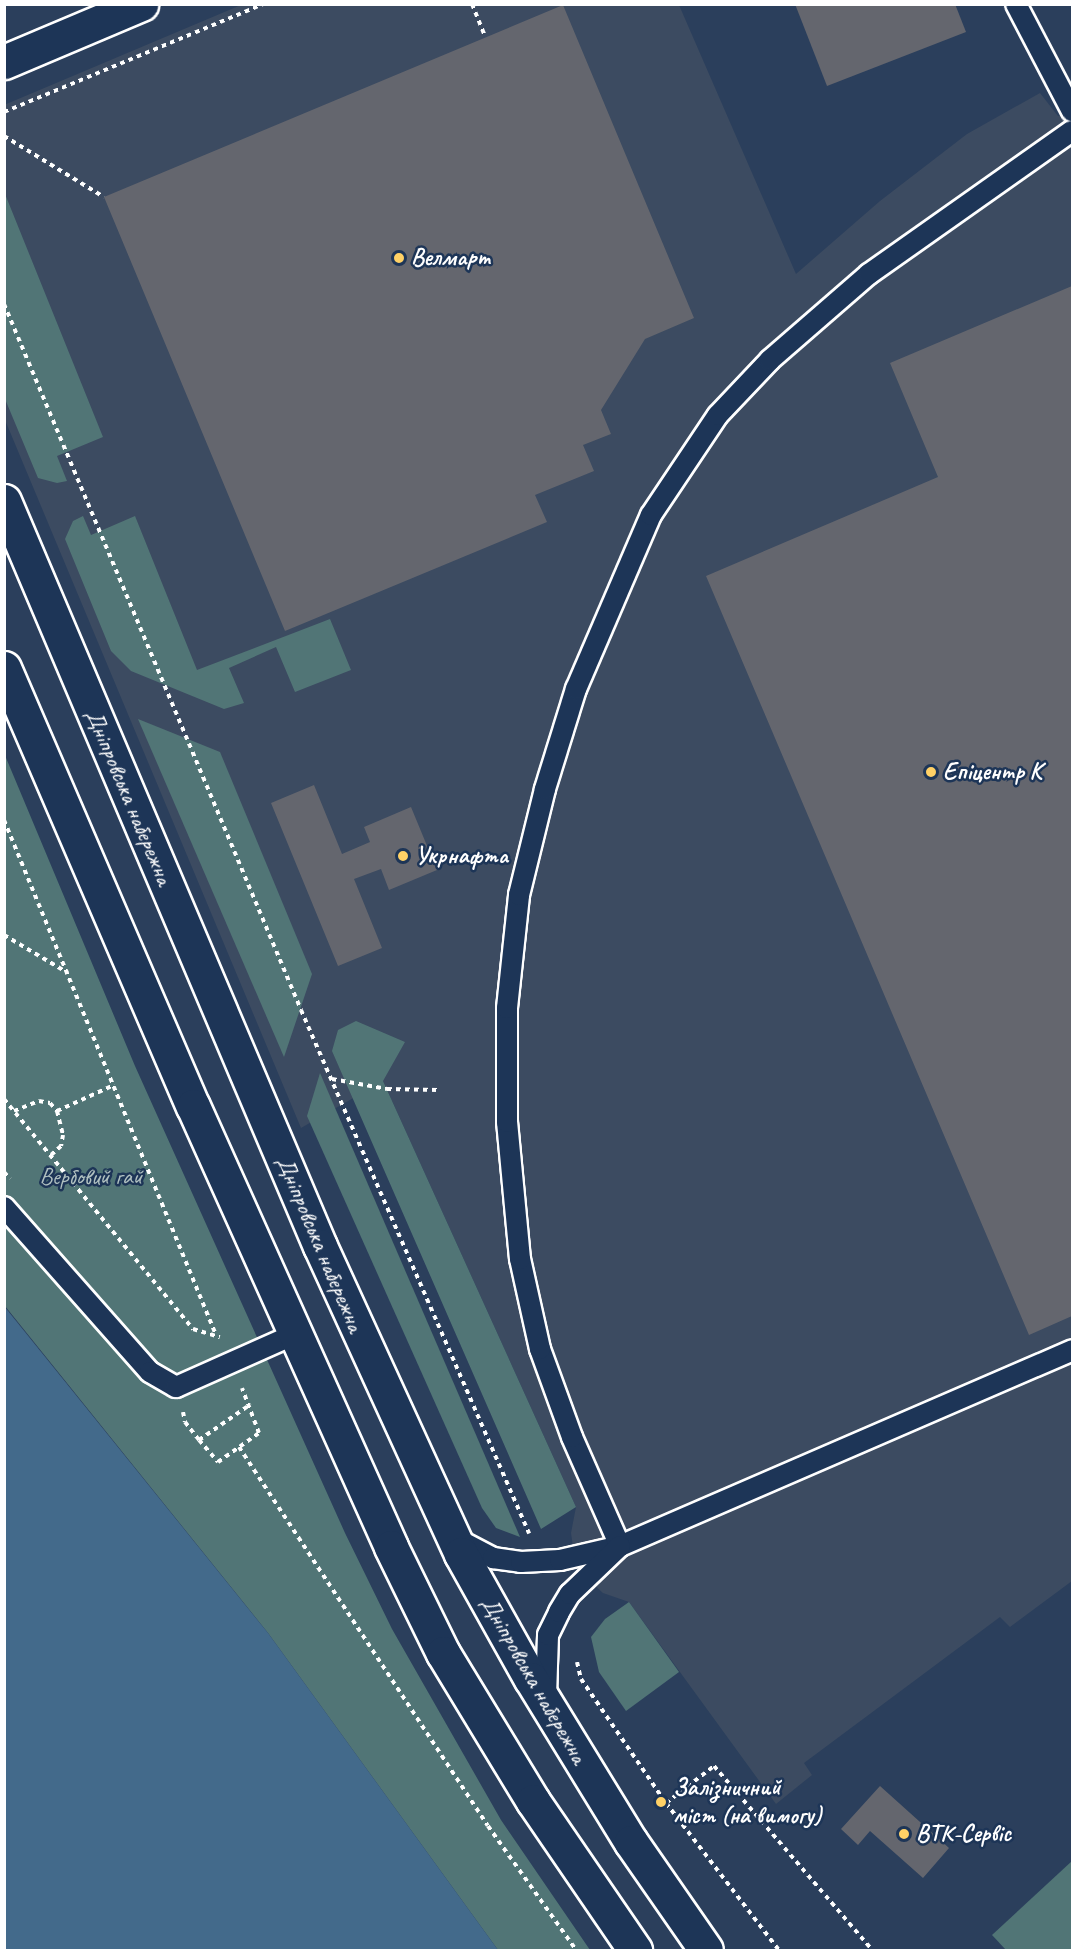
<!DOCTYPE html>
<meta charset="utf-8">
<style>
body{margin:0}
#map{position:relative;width:1077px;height:1955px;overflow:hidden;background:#2b3f5c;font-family:Caveat,sans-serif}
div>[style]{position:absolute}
.built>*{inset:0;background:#3c4b61}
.green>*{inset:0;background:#517576}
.water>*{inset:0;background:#436a8b}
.building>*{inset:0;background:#64666e}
.path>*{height:4px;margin-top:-2px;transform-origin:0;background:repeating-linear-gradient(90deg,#fff 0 4.5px,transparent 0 9px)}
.roads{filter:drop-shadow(2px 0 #fff) drop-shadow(-2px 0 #fff) drop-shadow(0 2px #fff) drop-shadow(0 -2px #fff)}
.service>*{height:20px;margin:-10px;padding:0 10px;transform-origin:10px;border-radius:10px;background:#1d3557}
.tertiary>*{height:33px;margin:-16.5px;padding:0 16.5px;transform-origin:16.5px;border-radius:16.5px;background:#1d3557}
.secondary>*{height:33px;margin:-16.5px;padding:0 16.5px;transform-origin:16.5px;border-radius:16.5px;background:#1d3557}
.dots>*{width:16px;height:16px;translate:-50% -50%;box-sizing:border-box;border:3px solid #1d3557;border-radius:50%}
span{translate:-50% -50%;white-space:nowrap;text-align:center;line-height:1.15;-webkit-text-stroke:5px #1d3557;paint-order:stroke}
.poi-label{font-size:24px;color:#fff;font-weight:700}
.left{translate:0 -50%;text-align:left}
.street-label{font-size:24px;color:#fff}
.park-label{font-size:24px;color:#b1c1c1}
.frame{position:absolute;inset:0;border:6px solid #fff;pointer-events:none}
</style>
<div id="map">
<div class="built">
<i style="clip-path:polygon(241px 5px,679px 5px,796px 274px,880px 201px,967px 134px,1040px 93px,1058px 116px,1072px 110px,1072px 1581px,1010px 1627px,1000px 1617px,804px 1763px,812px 1775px,776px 1804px,629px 1602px,603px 1593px,583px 1575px,575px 1561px,571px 1533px,576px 1507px,383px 1081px,301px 1128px,5px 420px,4px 105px)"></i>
</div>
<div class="green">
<i style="clip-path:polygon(5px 194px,103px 437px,57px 456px,67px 481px,57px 483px,38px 478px,5px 399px)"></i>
<i style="clip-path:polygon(83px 516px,91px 535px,135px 516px,197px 670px,330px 619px,351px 670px,295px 692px,276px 647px,229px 668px,244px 703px,224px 709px,131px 671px,111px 651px,65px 539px,73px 521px)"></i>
<i style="clip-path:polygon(138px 719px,220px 752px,312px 974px,284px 1057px)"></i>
<i style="clip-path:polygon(4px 753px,135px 1066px,345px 1533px,392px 1629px,501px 1820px,590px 1950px,498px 1950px,268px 1633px,5px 1306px)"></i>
<i style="clip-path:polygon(356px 1021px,405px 1042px,383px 1081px,576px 1507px,541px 1529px,332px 1051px,338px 1030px)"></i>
<i style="clip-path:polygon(320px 1073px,520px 1537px,496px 1528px,482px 1508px,307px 1116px)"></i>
<i style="clip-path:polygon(629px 1602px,679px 1672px,626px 1711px,599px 1672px,591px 1637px,605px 1619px)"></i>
<i style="clip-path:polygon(1072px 1861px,1072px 1950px,1006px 1950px,992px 1935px)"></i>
</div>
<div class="water">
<i style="clip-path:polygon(4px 1306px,268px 1633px,498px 1950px,5px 1950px)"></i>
</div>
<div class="building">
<i style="clip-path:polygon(795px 4px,955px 4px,966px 32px,827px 86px)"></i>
<i style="clip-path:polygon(563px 5px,694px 318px,645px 339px,601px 410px,611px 434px,583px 445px,594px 471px,535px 495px,547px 522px,285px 631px,104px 197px)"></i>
<i style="clip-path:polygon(1072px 286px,1072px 1316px,1029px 1335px,706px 576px,938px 477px,890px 363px)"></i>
<i style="clip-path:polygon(314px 785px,342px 854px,370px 842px,364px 827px,411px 807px,437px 870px,389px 890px,381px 869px,354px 879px,382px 948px,338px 966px,271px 803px)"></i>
<i style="clip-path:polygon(880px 1786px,949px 1848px,923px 1878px,870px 1831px,858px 1845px,841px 1829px)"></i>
</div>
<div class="path">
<i style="left:472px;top:4px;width:35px;rotate:68deg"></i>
<i style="left:4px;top:112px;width:281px;rotate:-22.6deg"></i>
<i style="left:4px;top:136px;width:117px;rotate:31.4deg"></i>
<i style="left:4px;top:304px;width:766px;rotate:67.18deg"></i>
<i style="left:301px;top:1010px;width:571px;rotate:66.45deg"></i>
<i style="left:4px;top:820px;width:557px;rotate:67.63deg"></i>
<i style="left:4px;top:935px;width:74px;rotate:30.7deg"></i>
<i style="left:332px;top:1079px;width:56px;rotate:10.3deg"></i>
<i style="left:387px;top:1089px;width:51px;rotate:1.1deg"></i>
<i style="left:4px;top:1099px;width:298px;rotate:50.6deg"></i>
<i style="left:193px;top:1329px;width:28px;rotate:17deg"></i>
<i style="left:14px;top:1111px;width:27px;rotate:-22deg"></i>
<i style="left:39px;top:1101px;width:11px;rotate:10deg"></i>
<i style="left:50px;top:1103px;width:11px;rotate:49deg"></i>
<i style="left:57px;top:1111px;width:25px;rotate:76deg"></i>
<i style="left:63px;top:1135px;width:11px;rotate:100deg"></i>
<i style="left:61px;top:1146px;width:13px;rotate:138deg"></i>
<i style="left:57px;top:1111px;width:63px;rotate:-24.5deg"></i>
<i style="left:4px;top:1172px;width:9px;rotate:49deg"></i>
<i style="left:183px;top:1412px;width:10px;rotate:79deg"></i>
<i style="left:185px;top:1422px;width:23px;rotate:52deg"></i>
<i style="left:199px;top:1440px;width:63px;rotate:-34.7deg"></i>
<i style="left:199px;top:1440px;width:29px;rotate:49deg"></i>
<i style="left:218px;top:1462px;width:50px;rotate:-35.3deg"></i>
<i style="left:259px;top:1433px;width:48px;rotate:-110.7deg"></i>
<i style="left:239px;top:1447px;width:453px;rotate:56.7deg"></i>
<i style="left:488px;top:1826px;width:152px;rotate:54.6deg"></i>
<i style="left:577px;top:1662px;width:17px;rotate:77deg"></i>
<i style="left:581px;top:1679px;width:150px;rotate:55.6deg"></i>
<i style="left:666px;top:1803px;width:185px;rotate:52.5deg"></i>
<i style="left:666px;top:1803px;width:61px;rotate:-37.6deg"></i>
<i style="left:714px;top:1766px;width:243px;rotate:49.3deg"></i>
</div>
<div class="roads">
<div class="service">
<i style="left:1016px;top:4px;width:121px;rotate:62.4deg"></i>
<i style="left:4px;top:1207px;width:220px;rotate:48.5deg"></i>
<i style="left:150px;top:1372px;width:30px;rotate:30deg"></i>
<i style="left:176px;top:1387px;width:130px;rotate:-24deg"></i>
<i style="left:457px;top:1539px;width:41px;rotate:27.8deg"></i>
<i style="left:493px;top:1558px;width:28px;rotate:8deg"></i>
<i style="left:521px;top:1562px;width:39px;rotate:-3deg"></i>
<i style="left:560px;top:1560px;width:62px;rotate:-13.1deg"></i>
<i style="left:620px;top:1546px;width:493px;rotate:-23.4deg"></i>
<i style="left:620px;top:1546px;width:119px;rotate:-113.8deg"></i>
<i style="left:572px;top:1437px;width:94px;rotate:-110deg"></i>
<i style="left:540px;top:1349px;width:92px;rotate:-102.5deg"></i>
<i style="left:520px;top:1259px;width:138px;rotate:-95.4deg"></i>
<i style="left:507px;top:1122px;width:114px;rotate:-90deg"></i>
<i style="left:507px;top:1008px;width:114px;rotate:-83.9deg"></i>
<i style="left:519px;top:895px;width:109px;rotate:-76.2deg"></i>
<i style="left:545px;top:789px;width:105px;rotate:-72.8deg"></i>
<i style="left:576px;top:689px;width:189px;rotate:-66.7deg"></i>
<i style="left:651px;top:515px;width:120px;rotate:-56.2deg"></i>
<i style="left:718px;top:415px;width:76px;rotate:-46.6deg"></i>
<i style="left:770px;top:360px;width:131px;rotate:-41deg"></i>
<i style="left:869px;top:274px;width:248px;rotate:-35.2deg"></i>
<i style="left:546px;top:1696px;width:61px;rotate:-88.1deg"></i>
<i style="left:548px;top:1635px;width:25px;rotate:-64deg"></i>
<i style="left:559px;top:1612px;width:21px;rotate:-59deg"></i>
<i style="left:570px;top:1594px;width:69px;rotate:-43.8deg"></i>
</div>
<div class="tertiary">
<i style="left:4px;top:62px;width:149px;rotate:-22.9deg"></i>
</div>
<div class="secondary">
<i style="left:4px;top:501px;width:809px;rotate:67.02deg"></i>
<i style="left:320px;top:1246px;width:339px;rotate:65.4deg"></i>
<i style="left:461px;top:1554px;width:143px;rotate:60.8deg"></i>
<i style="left:531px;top:1679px;width:191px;rotate:58.5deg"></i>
<i style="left:631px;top:1842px;width:131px;rotate:55.2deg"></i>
<i style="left:4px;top:668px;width:477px;rotate:66.7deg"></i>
<i style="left:193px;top:1106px;width:483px;rotate:65.8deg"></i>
<i style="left:391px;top:1547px;width:118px;rotate:63.9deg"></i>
<i style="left:443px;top:1653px;width:173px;rotate:58.7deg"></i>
<i style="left:533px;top:1801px;width:181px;rotate:55.6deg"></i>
</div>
</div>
<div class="dots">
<i style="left:399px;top:258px;background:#ffd166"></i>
<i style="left:931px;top:772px;background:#ffd166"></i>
<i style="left:403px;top:856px;background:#ffd166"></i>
<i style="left:661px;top:1802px;background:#ffd166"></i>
<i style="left:904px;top:1834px;background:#ffd166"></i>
</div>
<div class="poi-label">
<span class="left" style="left:411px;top:258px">Велмарт</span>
<span class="left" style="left:943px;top:772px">Епіцентр К</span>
<span class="left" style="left:415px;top:856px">Укрнафта</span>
<span class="left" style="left:673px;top:1802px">Залізничний<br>міст (на вимогу)</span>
<span class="left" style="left:916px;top:1834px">ВТК-Сервіс</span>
</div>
<div class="street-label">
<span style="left:129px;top:797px;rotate:67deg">Дніпровська набережна</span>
<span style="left:320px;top:1244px;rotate:67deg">Дніпровська набережна</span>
<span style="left:534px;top:1680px;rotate:60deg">Дніпровська набережна</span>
</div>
<div class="park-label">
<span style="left:91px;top:1177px">Вербовий гай</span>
</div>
<div class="frame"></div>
</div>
